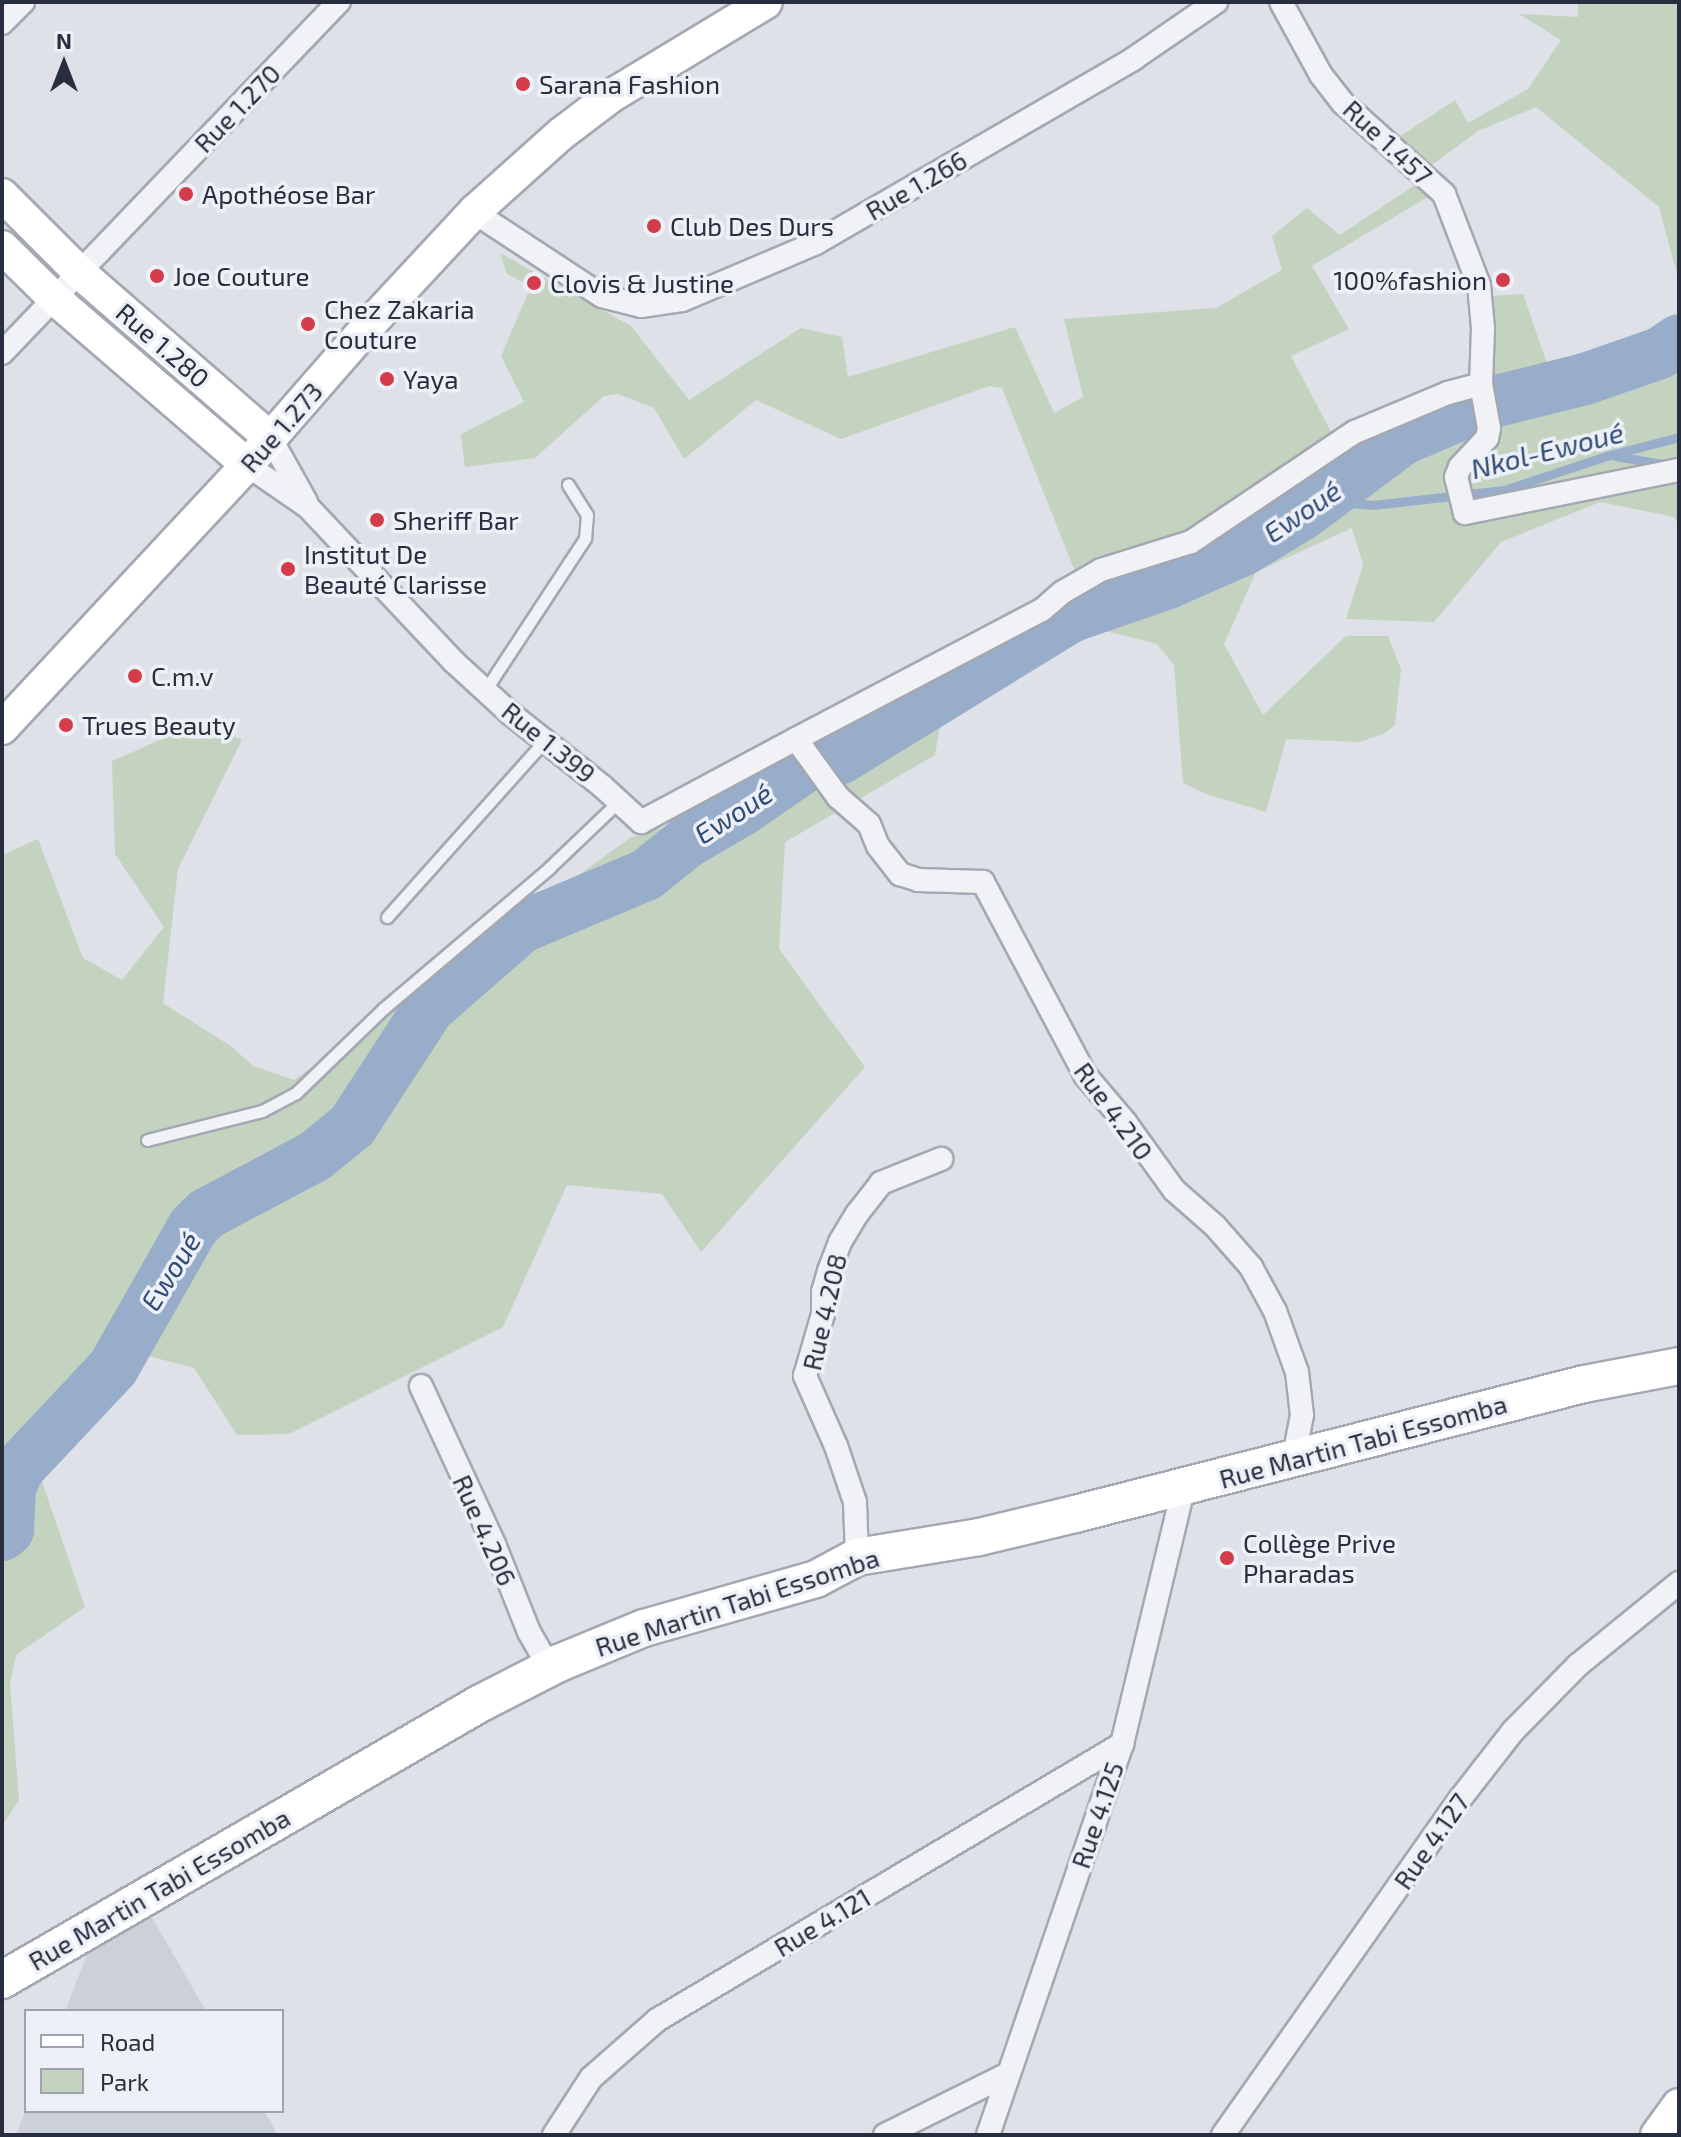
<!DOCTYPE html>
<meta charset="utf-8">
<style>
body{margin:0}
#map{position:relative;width:1681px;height:2137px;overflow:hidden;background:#dee1e8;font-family:"Exo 2",sans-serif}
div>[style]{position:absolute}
.built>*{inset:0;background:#ccd0da}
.green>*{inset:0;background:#c3d3bf}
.stream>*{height:9px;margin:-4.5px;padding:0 4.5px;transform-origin:4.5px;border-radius:4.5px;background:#97adca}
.river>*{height:52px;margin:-26px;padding:0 26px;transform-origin:26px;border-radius:26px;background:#97adca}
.roads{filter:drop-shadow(2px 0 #a3a8b2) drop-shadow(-2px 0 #a3a8b2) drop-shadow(0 2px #a3a8b2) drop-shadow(0 -2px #a3a8b2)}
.service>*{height:11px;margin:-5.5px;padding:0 5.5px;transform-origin:5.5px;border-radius:5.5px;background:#f1f2f6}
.minor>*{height:22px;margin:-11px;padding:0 11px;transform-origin:11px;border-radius:11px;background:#f1f2f6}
.secondary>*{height:32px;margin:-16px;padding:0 16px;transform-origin:16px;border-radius:16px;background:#fff}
.primary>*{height:36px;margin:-18px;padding:0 18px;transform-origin:18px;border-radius:18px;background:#fff}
.dots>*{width:22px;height:22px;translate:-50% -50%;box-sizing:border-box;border:4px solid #edf0f6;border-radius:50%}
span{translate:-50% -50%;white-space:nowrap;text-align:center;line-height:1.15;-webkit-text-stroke:7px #edf0f6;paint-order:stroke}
.poi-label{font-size:26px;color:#262e40}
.left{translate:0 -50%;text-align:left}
.right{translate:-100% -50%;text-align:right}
.street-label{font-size:26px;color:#262e40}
.water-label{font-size:28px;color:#2f4b76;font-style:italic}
.frame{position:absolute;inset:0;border:4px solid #262e40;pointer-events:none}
.legend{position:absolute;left:24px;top:2009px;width:260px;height:104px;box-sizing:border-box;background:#edf0f6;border:2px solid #9da2ad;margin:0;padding:10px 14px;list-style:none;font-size:24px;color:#262e40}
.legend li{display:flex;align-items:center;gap:16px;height:40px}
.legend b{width:40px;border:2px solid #9da2ad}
.north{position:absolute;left:24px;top:24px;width:80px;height:80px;-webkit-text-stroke:6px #edf0f6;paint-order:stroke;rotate:0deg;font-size:22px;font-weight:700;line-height:32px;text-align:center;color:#262e40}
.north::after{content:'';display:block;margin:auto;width:28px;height:36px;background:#262e40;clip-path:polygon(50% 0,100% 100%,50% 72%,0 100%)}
</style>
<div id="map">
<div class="built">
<i style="clip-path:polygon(150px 1914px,206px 2011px,65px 2011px,90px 1947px)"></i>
<i style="clip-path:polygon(26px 2109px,264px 2111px,278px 2135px,16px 2135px)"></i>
</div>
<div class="green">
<i style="clip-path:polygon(1578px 2px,1679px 2px,1679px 282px,1659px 207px,1536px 107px,1478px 131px,1429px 167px,1443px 188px,1312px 266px,1349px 329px,1291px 356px,1339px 447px,1492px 390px,1489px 296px,1523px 294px,1549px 369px,1652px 334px,1679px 316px,1679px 526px,1674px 517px,1600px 502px,1501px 542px,1434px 622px,1346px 619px,1363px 565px,1352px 528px,1256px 572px,1224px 644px,1263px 715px,1346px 636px,1388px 636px,1401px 669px,1395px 725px,1385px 733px,1360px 742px,1286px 739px,1266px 812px,1206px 794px,1183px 783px,1174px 665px,1157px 644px,1078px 624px,943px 710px,935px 755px,785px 842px,779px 949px,865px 1067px,701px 1252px,662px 1194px,567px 1185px,503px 1327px,289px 1434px,237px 1435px,194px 1368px,137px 1353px,36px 1464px,85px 1607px,16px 1655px,10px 1684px,19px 1800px,2px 1826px,2px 855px,38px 839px,83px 958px,122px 980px,164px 927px,115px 854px,112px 761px,201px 722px,242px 740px,178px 869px,163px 1003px,232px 1047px,253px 1066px,294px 1080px,630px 838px,666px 826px,727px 785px,1050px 617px,1076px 574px,1002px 388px,989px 386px,841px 439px,756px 400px,684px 459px,654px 408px,618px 394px,604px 396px,535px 458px,465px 467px,461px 434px,524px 402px,501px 356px,531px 286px,507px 274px,500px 253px,631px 326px,689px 400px,801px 328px,842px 337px,848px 377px,1015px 327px,1054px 413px,1083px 397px,1064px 319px,1216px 308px,1282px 270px,1272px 236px,1307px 208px,1340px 235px,1415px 185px,1399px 137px,1455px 100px,1468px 123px,1528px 89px,1561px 40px,1519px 14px,1578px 17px)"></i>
</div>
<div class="stream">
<i style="left:1615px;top:456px;width:54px;rotate:9.6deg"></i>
<i style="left:1332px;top:493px;width:21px;rotate:28deg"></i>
<i style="left:1351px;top:503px;width:22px;rotate:5deg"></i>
<i style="left:1373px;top:505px;width:132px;rotate:-6.5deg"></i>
<i style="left:1504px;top:490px;width:112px;rotate:-18.3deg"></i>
<i style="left:1610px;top:455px;width:71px;rotate:-14.6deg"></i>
</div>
<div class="river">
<i style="left:2px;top:1535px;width:8px;rotate:-40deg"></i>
<i style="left:8px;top:1530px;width:42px;rotate:-87.3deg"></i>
<i style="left:10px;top:1488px;width:21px;rotate:-67deg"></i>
<i style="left:18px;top:1469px;width:139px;rotate:-46.8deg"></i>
<i style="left:113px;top:1368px;width:162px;rotate:-60.4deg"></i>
<i style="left:193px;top:1227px;width:18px;rotate:-45deg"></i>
<i style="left:206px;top:1214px;width:123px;rotate:-28deg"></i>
<i style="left:315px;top:1156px;width:48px;rotate:-39deg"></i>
<i style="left:352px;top:1126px;width:141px;rotate:-56.9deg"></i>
<i style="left:429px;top:1008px;width:123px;rotate:-41.1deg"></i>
<i style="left:522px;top:927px;width:134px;rotate:-22.8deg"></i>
<i style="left:646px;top:875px;width:53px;rotate:-38.8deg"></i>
<i style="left:687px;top:842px;width:64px;rotate:-30.2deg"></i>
<i style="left:742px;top:810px;width:79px;rotate:-34.7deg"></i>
<i style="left:807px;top:765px;width:35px;rotate:-12deg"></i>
<i style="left:841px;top:758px;width:269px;rotate:-31.6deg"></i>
<i style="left:1070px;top:617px;width:104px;rotate:-19.1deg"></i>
<i style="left:1168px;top:583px;width:82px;rotate:-23.7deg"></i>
<i style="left:1243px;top:550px;width:71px;rotate:-31.2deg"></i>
<i style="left:1304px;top:513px;width:124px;rotate:-36.8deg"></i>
<i style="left:1403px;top:439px;width:89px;rotate:-23.1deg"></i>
<i style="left:1485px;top:404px;width:103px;rotate:-14deg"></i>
<i style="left:1585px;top:379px;width:79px;rotate:-19.1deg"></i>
<i style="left:1660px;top:353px;width:23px;rotate:-34deg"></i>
</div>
<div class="roads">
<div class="service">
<i style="left:486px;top:689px;width:181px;rotate:-56.7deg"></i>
<i style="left:585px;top:538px;width:23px;rotate:-85deg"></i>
<i style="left:587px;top:515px;width:36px;rotate:-122deg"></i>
<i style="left:387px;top:917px;width:237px;rotate:-48.2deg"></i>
<i style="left:147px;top:1140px;width:119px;rotate:-14.2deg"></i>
<i style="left:262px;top:1111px;width:38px;rotate:-28deg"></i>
<i style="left:296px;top:1093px;width:121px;rotate:-44deg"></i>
<i style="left:383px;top:1009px;width:218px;rotate:-40.3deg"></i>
<i style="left:549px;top:868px;width:97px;rotate:-43.7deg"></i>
</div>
<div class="minor">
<i style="left:1281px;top:2px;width:83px;rotate:61.3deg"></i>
<i style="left:1321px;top:75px;width:36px;rotate:52deg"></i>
<i style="left:1343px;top:103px;width:136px;rotate:42deg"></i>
<i style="left:1444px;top:194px;width:97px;rotate:69deg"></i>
<i style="left:1479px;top:285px;width:43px;rotate:84.7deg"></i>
<i style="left:1483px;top:328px;width:56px;rotate:92deg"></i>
<i style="left:1481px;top:384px;width:45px;rotate:79.7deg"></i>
<i style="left:1489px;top:428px;width:10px;rotate:101deg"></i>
<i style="left:1487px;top:438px;width:40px;rotate:133deg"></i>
<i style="left:1460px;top:467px;width:11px;rotate:112deg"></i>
<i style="left:1456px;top:477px;width:37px;rotate:76deg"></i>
<i style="left:1465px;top:513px;width:218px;rotate:-11.4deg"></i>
<i style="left:2px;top:23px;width:30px;rotate:-45deg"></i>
<i style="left:474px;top:212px;width:153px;rotate:33.3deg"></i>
<i style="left:602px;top:296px;width:40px;rotate:14.4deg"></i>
<i style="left:641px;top:306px;width:41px;rotate:-8.3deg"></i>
<i style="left:682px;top:300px;width:146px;rotate:-23deg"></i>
<i style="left:816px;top:243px;width:367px;rotate:-30.1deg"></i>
<i style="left:1133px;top:59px;width:101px;rotate:-34.5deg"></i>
<i style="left:2px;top:353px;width:487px;rotate:-46.2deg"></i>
<i style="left:271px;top:439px;width:72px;rotate:60.9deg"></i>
<i style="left:247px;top:465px;width:74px;rotate:34.5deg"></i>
<i style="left:308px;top:507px;width:212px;rotate:46.7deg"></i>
<i style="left:453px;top:661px;width:79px;rotate:42.4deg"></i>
<i style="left:511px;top:714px;width:117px;rotate:38.4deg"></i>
<i style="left:603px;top:787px;width:52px;rotate:42.6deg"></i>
<i style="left:641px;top:822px;width:176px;rotate:-28.2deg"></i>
<i style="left:796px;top:739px;width:72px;rotate:54.1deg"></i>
<i style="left:838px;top:797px;width:41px;rotate:41.1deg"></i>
<i style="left:869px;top:824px;width:24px;rotate:68deg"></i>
<i style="left:878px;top:846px;width:36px;rotate:52deg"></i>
<i style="left:900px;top:874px;width:19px;rotate:18deg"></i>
<i style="left:918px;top:880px;width:65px;rotate:1.8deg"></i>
<i style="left:983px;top:882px;width:218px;rotate:62.1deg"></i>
<i style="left:1085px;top:1075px;width:62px;rotate:49.6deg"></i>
<i style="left:1125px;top:1122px;width:84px;rotate:54.2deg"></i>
<i style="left:1174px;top:1190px;width:55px;rotate:41.3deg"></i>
<i style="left:1215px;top:1226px;width:55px;rotate:48.7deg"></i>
<i style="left:1251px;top:1267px;width:50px;rotate:61.4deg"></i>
<i style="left:1275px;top:1311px;width:65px;rotate:70.2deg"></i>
<i style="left:1297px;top:1372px;width:43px;rotate:83.4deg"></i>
<i style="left:1302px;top:1415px;width:42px;rotate:101deg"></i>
<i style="left:796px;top:739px;width:278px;rotate:-27.7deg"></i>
<i style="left:1042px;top:610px;width:28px;rotate:-41deg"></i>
<i style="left:1063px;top:592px;width:44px;rotate:-30.1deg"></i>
<i style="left:1101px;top:570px;width:94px;rotate:-17.3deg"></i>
<i style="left:1191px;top:542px;width:197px;rotate:-33.9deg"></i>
<i style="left:1355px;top:432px;width:101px;rotate:-22.8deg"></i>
<i style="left:1448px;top:393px;width:34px;rotate:-15deg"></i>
<i style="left:421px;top:1386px;width:174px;rotate:65.2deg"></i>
<i style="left:494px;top:1544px;width:95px;rotate:68.3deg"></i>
<i style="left:529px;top:1632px;width:30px;rotate:60deg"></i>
<i style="left:544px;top:1658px;width:16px;rotate:18deg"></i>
<i style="left:857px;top:1557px;width:55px;rotate:-92.1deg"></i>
<i style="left:855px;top:1502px;width:59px;rotate:-108.7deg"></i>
<i style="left:836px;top:1446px;width:77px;rotate:-113.9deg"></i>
<i style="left:805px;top:1376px;width:65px;rotate:-73.8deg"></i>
<i style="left:823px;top:1314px;width:22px;rotate:-90deg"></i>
<i style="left:823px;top:1292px;width:22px;rotate:-74deg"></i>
<i style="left:829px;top:1271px;width:31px;rotate:-69deg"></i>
<i style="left:840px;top:1242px;width:33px;rotate:-59deg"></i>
<i style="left:857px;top:1214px;width:39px;rotate:-52deg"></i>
<i style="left:881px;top:1183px;width:65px;rotate:-21.8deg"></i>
<i style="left:554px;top:2135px;width:68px;rotate:-57deg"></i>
<i style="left:591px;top:2078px;width:88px;rotate:-41.3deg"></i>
<i style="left:657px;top:2020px;width:541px;rotate:-30.69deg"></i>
<i style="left:885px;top:2135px;width:135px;rotate:-26.4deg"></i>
<i style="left:988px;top:2135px;width:413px;rotate:-71.1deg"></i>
<i style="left:1122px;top:1744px;width:262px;rotate:-76.5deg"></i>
<i style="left:1223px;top:2135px;width:411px;rotate:-54.8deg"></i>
<i style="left:1460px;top:1799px;width:86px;rotate:-52.1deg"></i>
<i style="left:1513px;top:1731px;width:93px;rotate:-45.4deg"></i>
<i style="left:1578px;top:1665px;width:130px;rotate:-39.1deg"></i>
</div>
<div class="secondary">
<i style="left:2px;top:195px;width:109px;rotate:45deg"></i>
<i style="left:79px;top:272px;width:254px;rotate:41deg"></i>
<i style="left:2px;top:247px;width:74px;rotate:44.5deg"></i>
<i style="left:55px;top:299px;width:254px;rotate:40.8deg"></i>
<i style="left:2px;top:728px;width:359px;rotate:-47deg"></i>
<i style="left:247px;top:465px;width:187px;rotate:-48.9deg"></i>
<i style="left:370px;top:324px;width:153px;rotate:-47.1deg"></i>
<i style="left:474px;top:212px;width:117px;rotate:-41.9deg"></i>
<i style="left:561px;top:134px;width:63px;rotate:-37.2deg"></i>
<i style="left:611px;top:96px;width:181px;rotate:-31.2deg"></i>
<i style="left:1657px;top:2135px;width:37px;rotate:-54deg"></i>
</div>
<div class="primary">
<i style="left:2px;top:1980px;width:551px;rotate:-30.05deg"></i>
<i style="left:479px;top:1704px;width:90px;rotate:-27.1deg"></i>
<i style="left:559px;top:1663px;width:92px;rotate:-22.4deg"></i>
<i style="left:644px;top:1628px;width:179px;rotate:-15.9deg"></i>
<i style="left:816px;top:1579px;width:47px;rotate:-28.2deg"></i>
<i style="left:857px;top:1557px;width:124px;rotate:-9.3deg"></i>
<i style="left:979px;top:1537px;width:99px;rotate:-13.5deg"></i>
<i style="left:1075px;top:1514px;width:525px;rotate:-14.33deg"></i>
<i style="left:1584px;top:1384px;width:97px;rotate:-10.7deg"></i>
</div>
</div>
<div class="dots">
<i style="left:523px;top:84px;background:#d43c4b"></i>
<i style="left:186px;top:194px;background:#d43c4b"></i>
<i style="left:654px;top:226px;background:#d43c4b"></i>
<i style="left:157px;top:276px;background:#d43c4b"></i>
<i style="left:1503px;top:280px;background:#d43c4b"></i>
<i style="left:534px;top:283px;background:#d43c4b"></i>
<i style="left:308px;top:324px;background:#d43c4b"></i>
<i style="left:387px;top:379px;background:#d43c4b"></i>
<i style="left:377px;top:520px;background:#d43c4b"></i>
<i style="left:288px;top:569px;background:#d43c4b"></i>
<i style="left:135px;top:676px;background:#d43c4b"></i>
<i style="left:66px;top:725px;background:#d43c4b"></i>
<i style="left:1227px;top:1558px;background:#d43c4b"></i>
</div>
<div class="poi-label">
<span class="left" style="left:539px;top:84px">Sarana Fashion</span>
<span class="left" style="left:202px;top:194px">Apothéose Bar</span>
<span class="left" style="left:670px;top:226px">Club Des Durs</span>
<span class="left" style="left:173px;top:276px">Joe Couture</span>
<span class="right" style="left:1487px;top:280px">100%fashion</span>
<span class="left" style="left:550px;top:283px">Clovis &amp; Justine</span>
<span class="left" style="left:324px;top:324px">Chez Zakaria<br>Couture</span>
<span class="left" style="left:403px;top:379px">Yaya</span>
<span class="left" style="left:393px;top:520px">Sheriff Bar</span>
<span class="left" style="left:304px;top:569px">Institut De<br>Beauté Clarisse</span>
<span class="left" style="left:151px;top:676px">C.m.v</span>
<span class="left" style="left:82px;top:725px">Trues Beauty</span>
<span class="left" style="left:1243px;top:1558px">Collège Prive<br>Pharadas</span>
</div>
<div class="street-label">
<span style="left:237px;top:108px;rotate:-46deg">Rue 1.270</span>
<span style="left:1388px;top:142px;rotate:43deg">Rue 1.457</span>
<span style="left:916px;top:185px;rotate:-30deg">Rue 1.266</span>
<span style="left:163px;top:345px;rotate:41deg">Rue 1.280</span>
<span style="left:281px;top:427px;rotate:-49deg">Rue 1.273</span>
<span style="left:549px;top:742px;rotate:39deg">Rue 1.399</span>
<span style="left:1114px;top:1111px;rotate:54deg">Rue 4.210</span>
<span style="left:824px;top:1312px;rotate:-77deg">Rue 4.208</span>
<span style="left:1363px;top:1441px;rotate:-15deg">Rue Martin Tabi Essomba</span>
<span style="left:485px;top:1530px;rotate:66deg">Rue 4.206</span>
<span style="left:737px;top:1602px;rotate:-18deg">Rue Martin Tabi Essomba</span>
<span style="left:1097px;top:1815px;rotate:-71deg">Rue 4.125</span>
<span style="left:1431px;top:1841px;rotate:-55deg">Rue 4.127</span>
<span style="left:159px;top:1889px;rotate:-30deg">Rue Martin Tabi Essomba</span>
<span style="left:822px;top:1922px;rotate:-31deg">Rue 4.121</span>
</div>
<div class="water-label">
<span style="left:1547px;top:450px;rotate:-14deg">Nkol-Ewoué</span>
<span style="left:1302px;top:511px;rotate:-34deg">Ewoué</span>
<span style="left:733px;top:813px;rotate:-33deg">Ewoué</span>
<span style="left:170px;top:1271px;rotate:-58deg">Ewoué</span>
</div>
<div class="frame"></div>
<ul class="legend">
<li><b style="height:10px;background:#fff"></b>Road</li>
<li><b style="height:22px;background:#c3d3bf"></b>Park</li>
</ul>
<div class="north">N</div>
</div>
